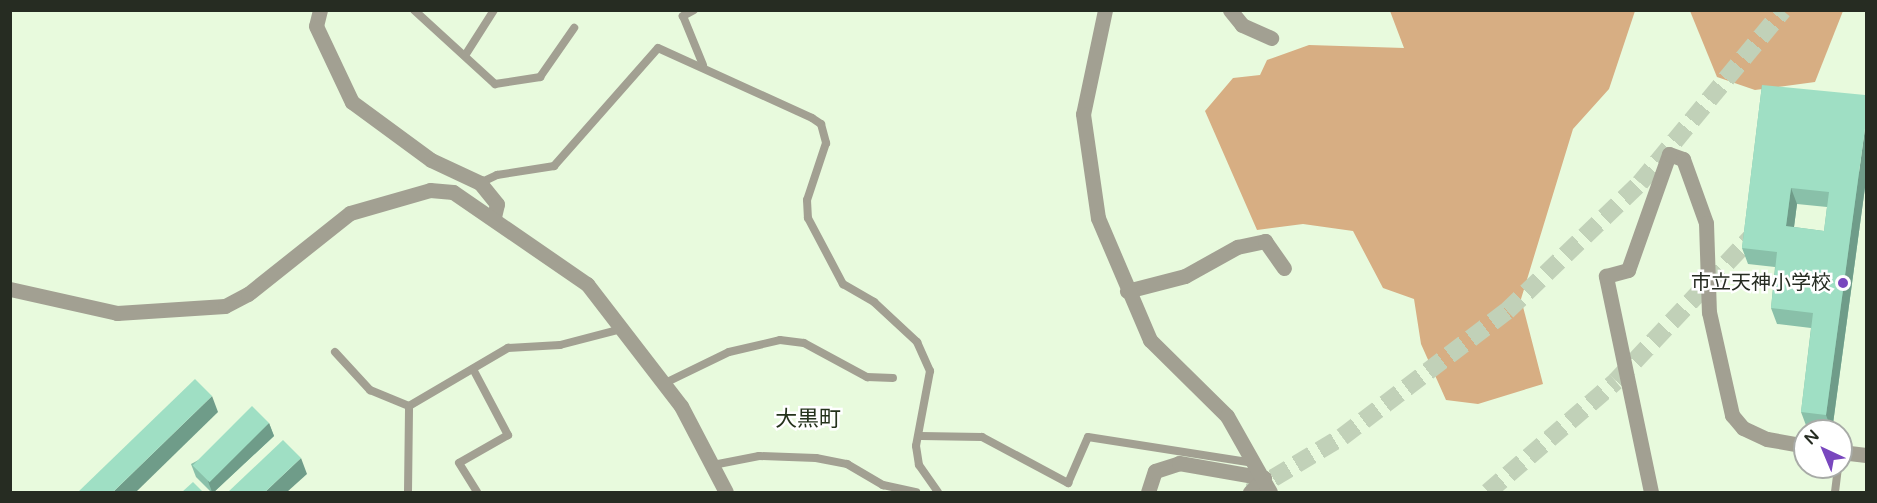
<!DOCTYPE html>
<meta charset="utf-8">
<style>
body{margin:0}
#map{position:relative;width:1877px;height:503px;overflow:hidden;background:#e8fadd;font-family:"Varela Round","Noto Sans JP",sans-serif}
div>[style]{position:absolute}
.forest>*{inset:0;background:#d7ae83}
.motorway-tunnel>*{height:18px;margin-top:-9px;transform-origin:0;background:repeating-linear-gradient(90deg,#c1d1b8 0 18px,transparent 0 27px)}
.service>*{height:8px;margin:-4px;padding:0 4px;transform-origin:4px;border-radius:4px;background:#a2a092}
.minor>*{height:15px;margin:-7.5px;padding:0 7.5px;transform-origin:7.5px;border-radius:7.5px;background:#a2a092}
.tertiary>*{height:15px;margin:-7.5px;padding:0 7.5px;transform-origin:7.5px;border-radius:7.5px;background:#a2a092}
.wall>*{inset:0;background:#89c0a9}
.shaded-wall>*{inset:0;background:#6f9c89}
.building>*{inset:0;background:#9fdfc4;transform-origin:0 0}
.dots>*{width:16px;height:16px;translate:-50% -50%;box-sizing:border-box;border:3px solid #fff;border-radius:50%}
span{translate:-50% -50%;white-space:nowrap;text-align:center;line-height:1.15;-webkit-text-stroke:5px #fff;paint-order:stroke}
.poi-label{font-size:20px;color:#262c22}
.right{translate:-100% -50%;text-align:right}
.quarter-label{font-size:22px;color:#25331c}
.frame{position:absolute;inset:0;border:12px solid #262c22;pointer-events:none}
.north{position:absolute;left:1793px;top:419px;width:60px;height:60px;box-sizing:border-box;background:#fff;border:2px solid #a8aba7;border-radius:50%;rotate:316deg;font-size:16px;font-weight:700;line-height:24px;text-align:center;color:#262c22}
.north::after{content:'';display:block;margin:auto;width:21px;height:27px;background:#7947be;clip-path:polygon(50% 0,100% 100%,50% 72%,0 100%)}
</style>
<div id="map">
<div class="forest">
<i style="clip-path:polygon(1390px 11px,1635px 11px,1609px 89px,1573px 129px,1521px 299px,1543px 384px,1478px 404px,1446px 400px,1421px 344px,1414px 299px,1383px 288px,1353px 231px,1303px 224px,1257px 230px,1205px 111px,1233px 78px,1260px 75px,1267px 60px,1309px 45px,1404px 48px)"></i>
<i style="clip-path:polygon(1690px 11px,1843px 11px,1815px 82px,1755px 90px,1717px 77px)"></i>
</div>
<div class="motorway-tunnel">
<i style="left:1250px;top:492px;width:107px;rotate:-30.9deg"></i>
<i style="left:1342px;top:437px;width:208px;rotate:-37.4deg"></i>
<i style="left:1507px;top:311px;width:185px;rotate:-43.9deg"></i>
<i style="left:1640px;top:183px;width:224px;rotate:-50.4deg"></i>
<i style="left:1488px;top:492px;width:169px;rotate:-40.9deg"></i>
<i style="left:1616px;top:381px;width:207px;rotate:-46.8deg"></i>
</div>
<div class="service">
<i style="left:414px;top:10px;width:110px;rotate:42.4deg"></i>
<i style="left:495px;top:84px;width:46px;rotate:-8.8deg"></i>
<i style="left:540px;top:77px;width:60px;rotate:-55.2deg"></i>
<i style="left:694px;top:10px;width:13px;rotate:151deg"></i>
<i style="left:683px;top:16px;width:53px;rotate:67.8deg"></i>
<i style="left:466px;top:54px;width:52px;rotate:-57.5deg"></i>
<i style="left:480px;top:183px;width:19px;rotate:-25deg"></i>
<i style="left:497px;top:175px;width:58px;rotate:-9deg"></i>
<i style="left:554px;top:166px;width:157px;rotate:-48.6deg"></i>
<i style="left:658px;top:48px;width:169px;rotate:24.4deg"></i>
<i style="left:812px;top:118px;width:11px;rotate:34deg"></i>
<i style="left:821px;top:124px;width:20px;rotate:75deg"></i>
<i style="left:826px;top:143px;width:60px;rotate:108.4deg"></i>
<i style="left:807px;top:200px;width:18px;rotate:87deg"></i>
<i style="left:808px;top:218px;width:75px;rotate:62.1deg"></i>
<i style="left:843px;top:284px;width:36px;rotate:30deg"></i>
<i style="left:874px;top:302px;width:59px;rotate:42.9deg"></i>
<i style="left:917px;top:342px;width:32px;rotate:66deg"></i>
<i style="left:930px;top:371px;width:76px;rotate:100.6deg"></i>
<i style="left:916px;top:446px;width:19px;rotate:81deg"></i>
<i style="left:919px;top:465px;width:33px;rotate:55deg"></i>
<i style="left:335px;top:352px;width:52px;rotate:47.4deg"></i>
<i style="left:370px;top:390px;width:42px;rotate:22.3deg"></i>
<i style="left:409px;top:406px;width:115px;rotate:-30.4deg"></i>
<i style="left:508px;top:348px;width:52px;rotate:-3.3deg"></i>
<i style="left:560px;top:345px;width:64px;rotate:-14.5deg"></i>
<i style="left:473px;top:369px;width:75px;rotate:62.1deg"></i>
<i style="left:508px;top:435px;width:56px;rotate:150.3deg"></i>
<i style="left:459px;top:463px;width:34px;rotate:58deg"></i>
<i style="left:663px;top:384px;width:73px;rotate:-25.9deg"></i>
<i style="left:729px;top:352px;width:52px;rotate:-13.2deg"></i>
<i style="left:780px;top:340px;width:24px;rotate:7deg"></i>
<i style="left:804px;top:343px;width:72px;rotate:28.4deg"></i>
<i style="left:867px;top:377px;width:26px;rotate:2deg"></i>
<i style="left:921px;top:436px;width:61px;rotate:0.9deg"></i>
<i style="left:982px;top:437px;width:98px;rotate:28.1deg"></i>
<i style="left:1068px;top:483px;width:50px;rotate:-66.5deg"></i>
<i style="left:1088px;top:437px;width:168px;rotate:8.9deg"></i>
<i style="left:713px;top:465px;width:47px;rotate:-11.1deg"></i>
<i style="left:759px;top:456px;width:57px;rotate:2deg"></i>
<i style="left:816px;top:458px;width:32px;rotate:11deg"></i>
<i style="left:847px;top:464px;width:42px;rotate:30.3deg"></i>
<i style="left:883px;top:485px;width:34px;rotate:12deg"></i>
<i style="left:408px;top:492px;width:86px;rotate:-89.3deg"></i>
<i style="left:1835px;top:492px;width:24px;rotate:-83deg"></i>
</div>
<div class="minor">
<i style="left:320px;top:10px;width:16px;rotate:104deg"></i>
<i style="left:316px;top:26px;width:84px;rotate:64.7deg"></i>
<i style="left:352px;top:102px;width:98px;rotate:36.3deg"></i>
<i style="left:431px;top:160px;width:54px;rotate:25.1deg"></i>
<i style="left:480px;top:183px;width:27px;rotate:51deg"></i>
<i style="left:497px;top:204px;width:13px;rotate:103deg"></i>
<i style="left:1230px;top:10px;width:19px;rotate:51deg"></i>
<i style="left:1242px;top:25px;width:32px;rotate:24deg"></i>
<i style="left:1127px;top:291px;width:60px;rotate:-14.5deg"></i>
<i style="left:1185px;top:276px;width:60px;rotate:-29.1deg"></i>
<i style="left:1237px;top:247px;width:29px;rotate:-12deg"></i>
<i style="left:1265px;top:241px;width:33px;rotate:55deg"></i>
<i style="left:1841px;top:452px;width:25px;rotate:7deg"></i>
<i style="left:1148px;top:492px;width:22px;rotate:-72deg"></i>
<i style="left:1155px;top:471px;width:25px;rotate:-18deg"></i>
<i style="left:1179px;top:463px;width:86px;rotate:10deg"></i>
<i style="left:1250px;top:492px;width:20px;rotate:-45deg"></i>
<i style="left:1651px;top:492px;width:221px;rotate:-101.8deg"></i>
<i style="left:1606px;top:276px;width:23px;rotate:-15deg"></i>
<i style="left:1628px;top:270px;width:123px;rotate:-70.5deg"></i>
<i style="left:1669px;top:154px;width:15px;rotate:20deg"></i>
<i style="left:1683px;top:159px;width:68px;rotate:70.2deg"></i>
<i style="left:1706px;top:223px;width:89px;rotate:88.1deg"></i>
<i style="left:1709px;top:312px;width:106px;rotate:77.4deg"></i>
<i style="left:1732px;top:415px;width:17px;rotate:50deg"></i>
<i style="left:1743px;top:428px;width:26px;rotate:25deg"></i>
<i style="left:1767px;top:439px;width:39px;rotate:10deg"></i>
</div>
<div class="tertiary">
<i style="left:1105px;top:10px;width:106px;rotate:101.9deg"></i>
<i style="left:1083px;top:114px;width:105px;rotate:81.8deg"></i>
<i style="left:1098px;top:218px;width:133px;rotate:66.9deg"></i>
<i style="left:1150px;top:340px;width:108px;rotate:44.6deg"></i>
<i style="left:1227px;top:416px;width:87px;rotate:60.5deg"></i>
<i style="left:10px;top:289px;width:110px;rotate:12.6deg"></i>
<i style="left:117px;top:313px;width:108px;rotate:-3.7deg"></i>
<i style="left:225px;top:306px;width:26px;rotate:-28deg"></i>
<i style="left:248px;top:294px;width:130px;rotate:-38.5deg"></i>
<i style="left:350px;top:213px;width:83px;rotate:-16deg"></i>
<i style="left:430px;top:190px;width:23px;rotate:5deg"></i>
<i style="left:453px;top:192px;width:163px;rotate:34.5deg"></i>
<i style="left:587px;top:284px;width:154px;rotate:52.4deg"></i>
<i style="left:681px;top:406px;width:97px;rotate:62.4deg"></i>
</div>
<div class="wall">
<i style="clip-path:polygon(evenodd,1762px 85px,1866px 180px,1832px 431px,1807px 428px,1801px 412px,1811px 328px,1777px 324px,1771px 308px,1775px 267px,1748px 264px,1742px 248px,1762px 85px,1797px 204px,1827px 207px,1824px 231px,1794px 227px,1797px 204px)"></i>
<i style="clip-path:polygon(269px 423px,274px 436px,214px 492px,211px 492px,196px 477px,191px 464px)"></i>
</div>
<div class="shaded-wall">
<i style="clip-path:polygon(1866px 121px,1866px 180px,1832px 431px,1826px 415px)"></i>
<i style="clip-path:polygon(1791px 188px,1797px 204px,1792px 242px,1786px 226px)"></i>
<i style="clip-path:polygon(212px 396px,218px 412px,136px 492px,113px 492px)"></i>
<i style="clip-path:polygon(269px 423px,274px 436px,214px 492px,212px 492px,208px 481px)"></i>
<i style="clip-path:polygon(301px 458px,307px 474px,287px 492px,265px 492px)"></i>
</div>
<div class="building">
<i style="clip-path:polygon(evenodd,1762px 85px,1865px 95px,1866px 98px,1866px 121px,1826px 415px,1801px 412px,1813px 313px,1771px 308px,1777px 252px,1742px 248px,1762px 85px,1791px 188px,1829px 192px,1824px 231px,1786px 226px,1791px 188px)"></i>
<i style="clip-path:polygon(195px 379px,212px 396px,113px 492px,78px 492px)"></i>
<i style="left:252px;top:406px;width:24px;height:84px;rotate:45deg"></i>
<i style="clip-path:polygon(283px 440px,301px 458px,265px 492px,228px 492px)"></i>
<i style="clip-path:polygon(193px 482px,203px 492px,182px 492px)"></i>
</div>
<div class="dots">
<i style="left:1843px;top:283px;background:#7947be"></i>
</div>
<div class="poi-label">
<span class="right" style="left:1831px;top:283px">市立天神小学校</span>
</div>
<div class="quarter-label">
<span style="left:808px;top:420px">大黒町</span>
</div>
<div class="frame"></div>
<div class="north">N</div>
</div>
